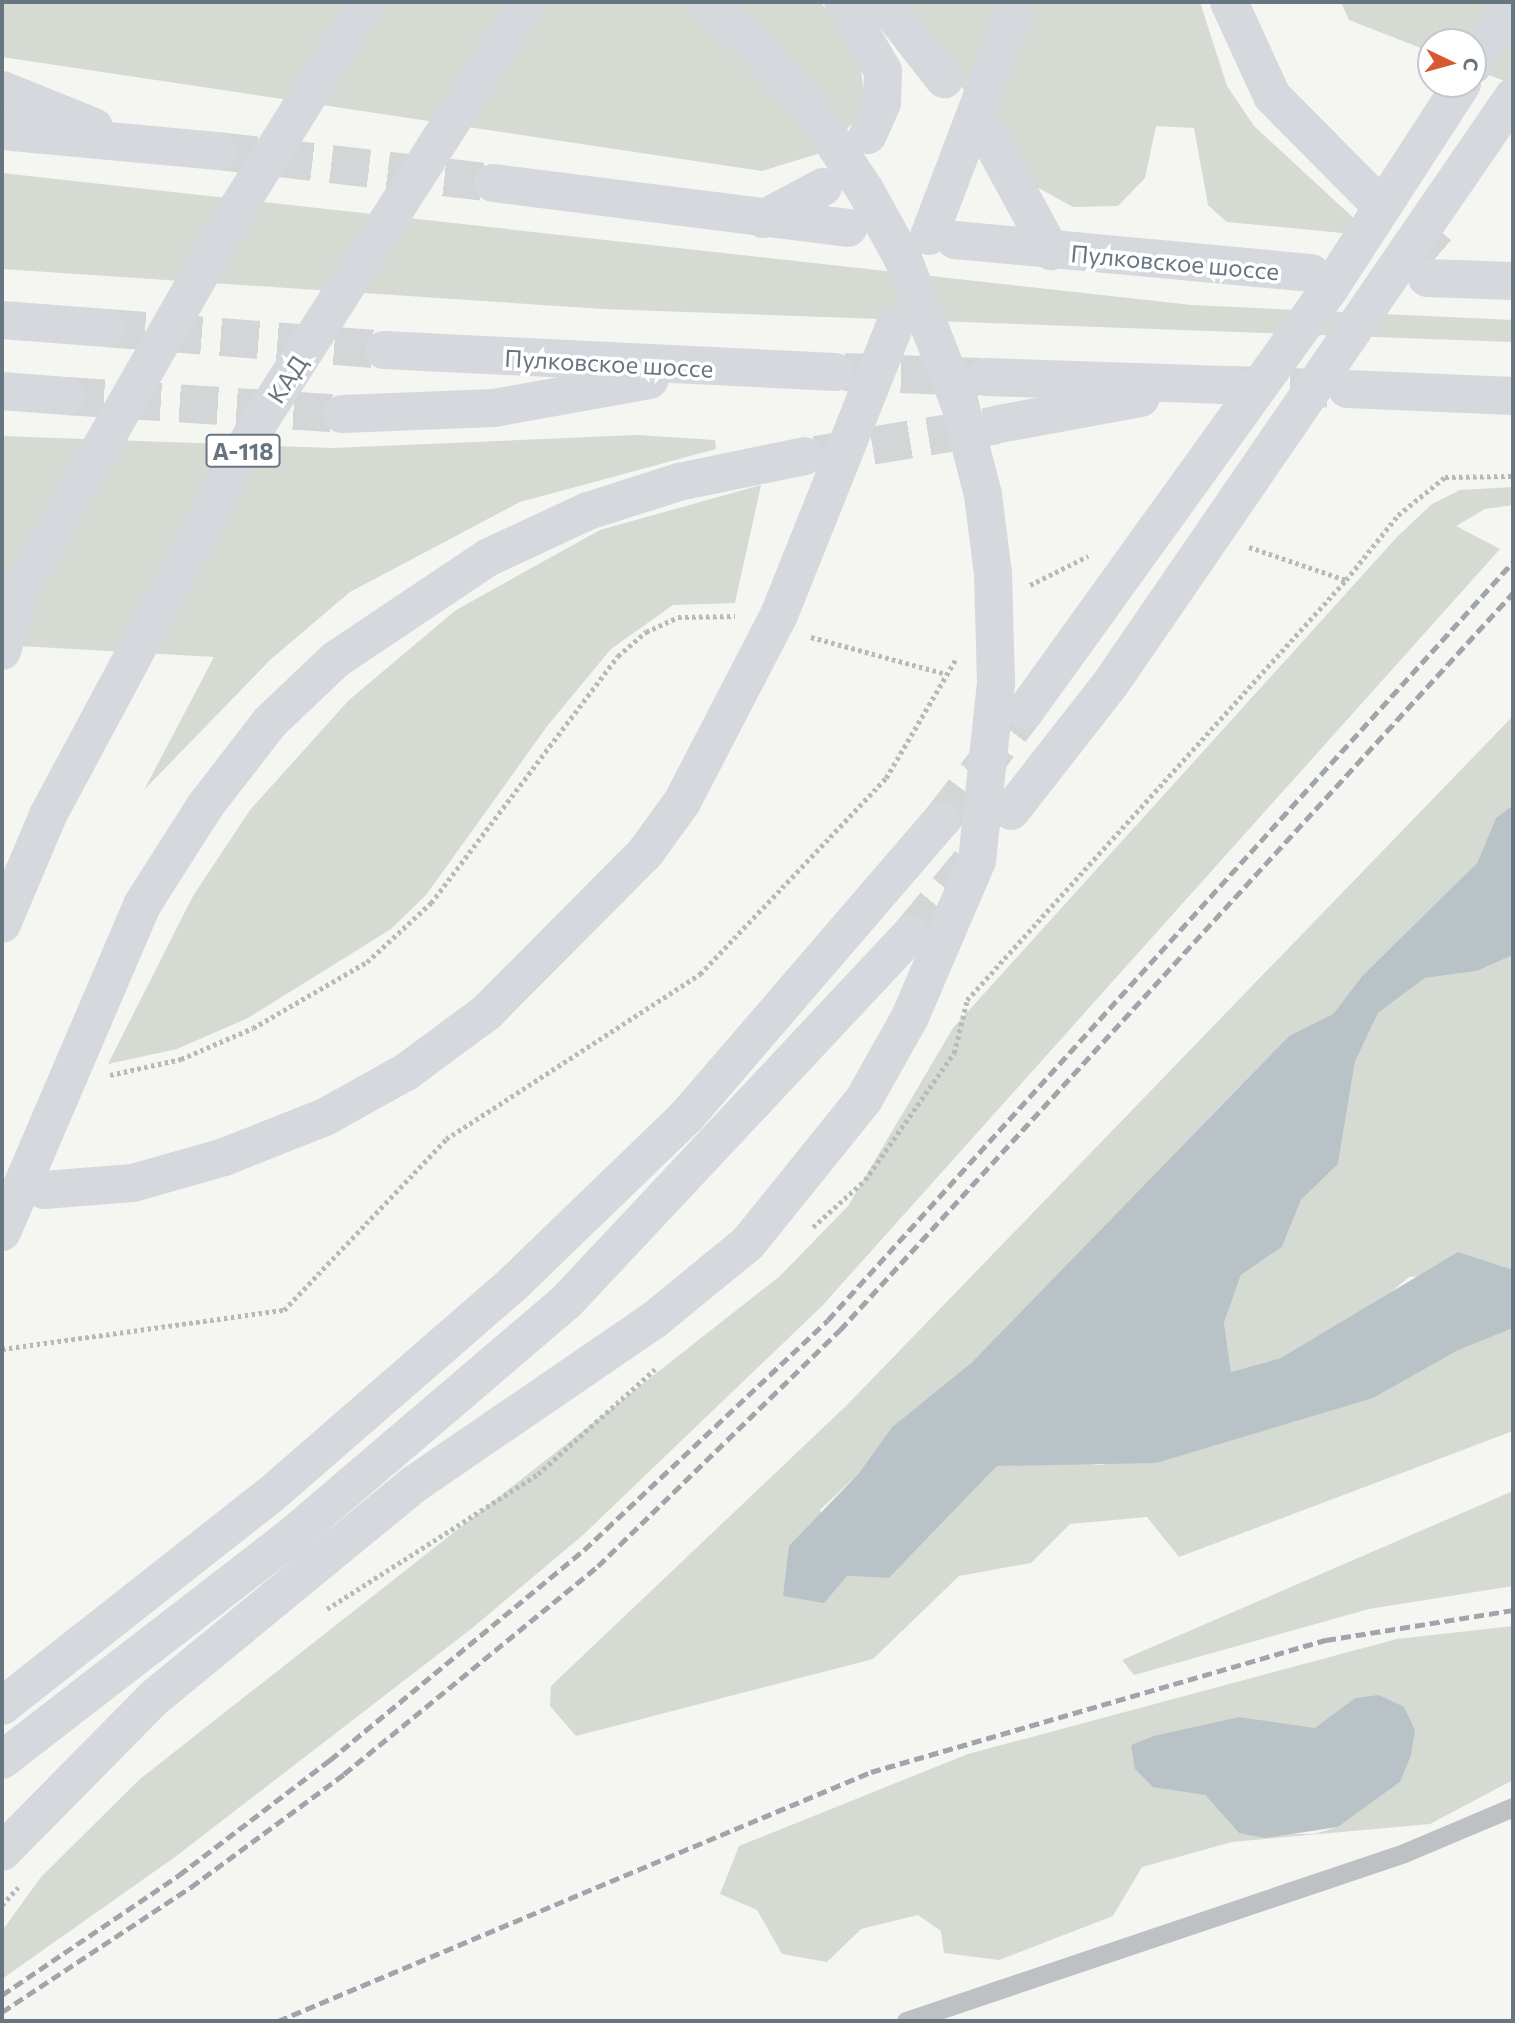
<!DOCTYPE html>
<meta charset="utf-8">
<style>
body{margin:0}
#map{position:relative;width:1515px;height:2023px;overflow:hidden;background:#f5f6f2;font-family:Commissioner,sans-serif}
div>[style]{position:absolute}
.green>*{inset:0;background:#d5dad2}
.water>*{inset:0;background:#b8c2c7}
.primary-tunnel>*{height:38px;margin-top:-19px;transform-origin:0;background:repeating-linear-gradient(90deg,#d2d6d6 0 38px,transparent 0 57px)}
.highway-tunnel>*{height:38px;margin-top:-19px;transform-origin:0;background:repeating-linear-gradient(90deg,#d2d6d6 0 38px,transparent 0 57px)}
.path>*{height:4.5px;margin-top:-2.25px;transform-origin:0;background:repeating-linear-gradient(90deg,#b7babc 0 3.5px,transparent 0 7px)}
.lane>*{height:19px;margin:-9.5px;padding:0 9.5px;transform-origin:9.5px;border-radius:9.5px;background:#bdc1c4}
.secondary>*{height:38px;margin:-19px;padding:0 19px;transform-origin:19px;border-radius:19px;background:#d5d8dc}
.primary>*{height:38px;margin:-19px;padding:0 19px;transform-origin:19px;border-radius:19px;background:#d5d8dc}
.highway>*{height:38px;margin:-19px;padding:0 19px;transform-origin:19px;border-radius:19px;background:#d5d8dc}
.rail>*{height:5px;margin-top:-2.5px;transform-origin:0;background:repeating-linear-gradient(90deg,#9fa5aa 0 10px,transparent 0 15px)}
span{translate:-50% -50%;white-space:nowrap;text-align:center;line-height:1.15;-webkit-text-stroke:7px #fff;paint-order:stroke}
.shield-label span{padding:2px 5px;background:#fff;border:2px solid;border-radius:5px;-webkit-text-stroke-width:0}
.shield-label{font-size:23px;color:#677581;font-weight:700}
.street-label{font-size:24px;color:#677581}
.frame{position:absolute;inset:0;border:4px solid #677581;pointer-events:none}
.north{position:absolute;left:1417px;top:28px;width:70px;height:70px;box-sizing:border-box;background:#fff;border:2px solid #c2c8cd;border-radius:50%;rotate:95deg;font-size:19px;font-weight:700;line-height:28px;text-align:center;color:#677581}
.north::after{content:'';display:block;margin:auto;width:24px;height:32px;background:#d75931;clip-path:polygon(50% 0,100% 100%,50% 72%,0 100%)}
</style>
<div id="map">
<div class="green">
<i style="clip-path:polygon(2px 2px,821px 2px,860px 64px,866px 108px,827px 151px,762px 171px,2px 57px)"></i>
<i style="clip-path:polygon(900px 2px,1200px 2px,1227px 86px,1254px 126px,1373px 236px,1227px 222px,1208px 205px,1194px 128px,1156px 126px,1145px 178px,1118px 206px,1073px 207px,1033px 185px)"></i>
<i style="clip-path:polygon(1341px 2px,1513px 2px,1513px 84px,1473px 69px,1473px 42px,1431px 42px,1431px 52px,1349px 20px)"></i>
<i style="clip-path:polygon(2px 173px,1192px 305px,1513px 320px,1513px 342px,603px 309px,2px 269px)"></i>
<i style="clip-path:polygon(637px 435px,715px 440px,716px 449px,520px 502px,350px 592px,270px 660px,144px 790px,214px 657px,2px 645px,2px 436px,333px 448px)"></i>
<i style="clip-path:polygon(761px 485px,735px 603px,673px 605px,611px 649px,548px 725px,426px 895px,391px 929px,248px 1018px,177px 1049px,108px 1064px,193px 896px,250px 810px,349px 700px,456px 610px,600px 530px)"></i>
<i style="clip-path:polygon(1513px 487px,1513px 505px,1485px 509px,1456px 526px,1500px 549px,822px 1306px,583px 1535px,471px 1629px,175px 1857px,2px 1979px,2px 1931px,41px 1877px,140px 1779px,780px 1276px,848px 1206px,953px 1028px,1397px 537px,1432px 504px,1460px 490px)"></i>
<i style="clip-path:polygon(1513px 716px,1513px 805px,1496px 818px,1477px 863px,1363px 975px,1333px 1014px,1289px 1036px,971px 1363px,892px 1427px,859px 1473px,820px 1510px,847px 1576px,889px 1578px,997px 1466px,1050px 1461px,1102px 1465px,1513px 1328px,1513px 1431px,1179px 1557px,1147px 1517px,1070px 1524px,1031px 1563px,959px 1576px,873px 1659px,576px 1736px,550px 1706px,551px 1686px,848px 1404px)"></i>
<i style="clip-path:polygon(1513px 955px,1513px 1270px,1409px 1277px,1370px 1310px,1281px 1358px,1231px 1372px,1224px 1323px,1241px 1275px,1282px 1247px,1301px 1200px,1338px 1164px,1355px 1062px,1378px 1013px,1425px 978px,1477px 971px)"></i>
<i style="clip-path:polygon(1513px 1491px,1513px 1586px,1369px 1609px,1134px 1675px,1122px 1660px)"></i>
<i style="clip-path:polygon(evenodd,1513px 1626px,1513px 1780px,1430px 1824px,1232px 1842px,1142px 1867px,1113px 1916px,999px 1960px,944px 1953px,941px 1931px,918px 1915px,861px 1929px,827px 1962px,782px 1954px,757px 1910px,720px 1894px,739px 1846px,968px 1754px,1397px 1639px,1513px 1626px,1355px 1698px,1400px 1782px,1338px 1827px,1314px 1834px,1239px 1833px,1205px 1795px,1131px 1745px,1239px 1717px,1315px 1729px,1355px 1698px)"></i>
</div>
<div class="water">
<i style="clip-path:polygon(1513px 805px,1513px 955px,1477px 971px,1425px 978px,1378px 1013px,1355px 1062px,1338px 1164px,1301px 1200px,1282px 1247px,1241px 1275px,1224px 1323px,1231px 1372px,1281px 1358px,1458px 1252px,1513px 1270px,1513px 1328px,1458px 1350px,1373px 1398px,1156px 1463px,997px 1466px,889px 1578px,847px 1576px,824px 1603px,783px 1596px,789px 1546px,859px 1473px,892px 1427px,971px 1363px,1289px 1036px,1333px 1014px,1363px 975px,1477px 863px,1496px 818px)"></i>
<i style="clip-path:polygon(1379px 1695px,1404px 1707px,1415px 1730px,1411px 1755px,1400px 1782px,1338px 1827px,1265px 1838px,1239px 1833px,1205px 1795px,1153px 1787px,1135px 1769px,1131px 1745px,1154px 1736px,1239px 1717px,1315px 1728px,1355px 1698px)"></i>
</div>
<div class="primary-tunnel">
<i style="left:218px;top:151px;width:277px;rotate:6.6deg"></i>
<i style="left:1367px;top:192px;width:97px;rotate:41.2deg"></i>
<i style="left:107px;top:328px;width:278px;rotate:4.5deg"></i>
<i style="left:844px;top:372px;width:136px;rotate:2.1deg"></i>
<i style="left:1233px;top:385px;width:110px;rotate:2.1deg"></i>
<i style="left:66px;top:396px;width:277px;rotate:3.7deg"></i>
<i style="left:816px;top:455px;width:184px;rotate:-9.4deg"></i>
</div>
<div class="highway-tunnel">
<i style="left:941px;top:821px;width:140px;rotate:-52.6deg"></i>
<i style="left:911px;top:934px;width:92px;rotate:-50.3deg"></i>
</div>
<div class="path">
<i style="left:1249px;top:547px;width:102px;rotate:18.8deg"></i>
<i style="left:1346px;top:580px;width:83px;rotate:-51.3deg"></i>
<i style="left:1398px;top:515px;width:60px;rotate:-39deg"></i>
<i style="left:1445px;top:477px;width:68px;rotate:-0.8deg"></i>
<i style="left:1030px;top:585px;width:65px;rotate:-26.6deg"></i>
<i style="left:811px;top:637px;width:137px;rotate:15.3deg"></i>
<i style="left:110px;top:1075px;width:73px;rotate:-12.7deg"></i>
<i style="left:181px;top:1059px;width:78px;rotate:-23.3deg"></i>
<i style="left:253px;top:1028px;width:132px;rotate:-30.1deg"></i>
<i style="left:367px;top:962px;width:87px;rotate:-42.7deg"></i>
<i style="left:431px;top:903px;width:310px;rotate:-52.9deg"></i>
<i style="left:618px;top:656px;width:37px;rotate:-41deg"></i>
<i style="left:646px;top:632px;width:35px;rotate:-25deg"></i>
<i style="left:678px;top:617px;width:57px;rotate:-1deg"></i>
<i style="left:813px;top:1227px;width:70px;rotate:-42.1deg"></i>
<i style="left:865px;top:1180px;width:155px;rotate:-55deg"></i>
<i style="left:954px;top:1053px;width:55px;rotate:-76.2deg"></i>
<i style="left:967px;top:1000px;width:566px;rotate:-47.94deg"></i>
<i style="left:2px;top:1349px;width:285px;rotate:-7.9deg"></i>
<i style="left:284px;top:1310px;width:236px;rotate:-46.5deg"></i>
<i style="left:446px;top:1139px;width:303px;rotate:-33deg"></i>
<i style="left:700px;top:974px;width:270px;rotate:-46.5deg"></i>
<i style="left:886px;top:778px;width:140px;rotate:-59.6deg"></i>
<i style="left:327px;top:1609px;width:250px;rotate:-32.6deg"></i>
<i style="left:538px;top:1474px;width:157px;rotate:-41.9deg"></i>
<i style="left:2px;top:1905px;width:24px;rotate:-48deg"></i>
</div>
<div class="lane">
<i style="left:906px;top:2021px;width:526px;rotate:-18.64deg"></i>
<i style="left:1404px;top:1853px;width:118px;rotate:-22.9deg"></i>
</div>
<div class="secondary">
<i style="left:843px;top:2px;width:80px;rotate:59.9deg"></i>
<i style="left:883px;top:71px;width:32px;rotate:92deg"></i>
<i style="left:882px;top:103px;width:35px;rotate:114deg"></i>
<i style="left:884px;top:2px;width:98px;rotate:52.1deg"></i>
<i style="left:989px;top:137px;width:130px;rotate:61.5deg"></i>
<i style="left:763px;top:219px;width:68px;rotate:-28.1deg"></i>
</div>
<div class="primary">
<i style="left:1229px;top:2px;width:103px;rotate:65.4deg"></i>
<i style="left:1272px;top:96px;width:135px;rotate:45.3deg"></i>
<i style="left:2px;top:90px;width:99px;rotate:21.9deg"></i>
<i style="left:2px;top:131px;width:217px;rotate:5.3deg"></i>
<i style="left:493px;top:183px;width:358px;rotate:7.2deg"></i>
<i style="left:955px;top:240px;width:358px;rotate:5.3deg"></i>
<i style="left:1427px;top:278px;width:86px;rotate:2deg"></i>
<i style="left:2px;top:320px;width:105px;rotate:4.4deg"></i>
<i style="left:384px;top:350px;width:452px;rotate:2.8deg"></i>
<i style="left:986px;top:377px;width:247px;rotate:1.9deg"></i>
<i style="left:1347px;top:389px;width:166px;rotate:2.4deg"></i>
<i style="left:2px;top:391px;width:64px;rotate:4.5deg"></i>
<i style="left:342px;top:414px;width:152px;rotate:-2.3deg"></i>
<i style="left:494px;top:408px;width:158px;rotate:-10.2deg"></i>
<i style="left:999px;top:424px;width:144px;rotate:-10.4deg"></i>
<i style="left:2px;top:1232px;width:356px;rotate:-66.8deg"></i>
<i style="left:142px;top:905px;width:117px;rotate:-57.5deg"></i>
<i style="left:205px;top:806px;width:106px;rotate:-52.3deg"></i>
<i style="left:270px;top:722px;width:90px;rotate:-43.6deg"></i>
<i style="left:335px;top:660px;width:185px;rotate:-33.8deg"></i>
<i style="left:489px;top:557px;width:109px;rotate:-24.9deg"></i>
<i style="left:588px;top:511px;width:96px;rotate:-17.7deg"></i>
<i style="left:679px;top:482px;width:128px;rotate:-11.7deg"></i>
</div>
<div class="highway">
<i style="left:1473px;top:65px;width:74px;rotate:-58.2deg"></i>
<i style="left:929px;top:236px;width:250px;rotate:-69.2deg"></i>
<i style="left:2px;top:651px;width:67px;rotate:-73.5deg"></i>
<i style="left:21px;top:587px;width:439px;rotate:-60.2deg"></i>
<i style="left:239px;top:206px;width:241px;rotate:-57.9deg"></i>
<i style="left:1026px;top:710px;width:520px;rotate:-54.23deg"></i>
<i style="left:1330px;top:288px;width:243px;rotate:-57.1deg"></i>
<i style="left:1011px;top:811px;width:162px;rotate:-52deg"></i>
<i style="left:1111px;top:683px;width:711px;rotate:-55.55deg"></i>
<i style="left:2px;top:924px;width:118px;rotate:-67.1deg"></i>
<i style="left:48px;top:815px;width:440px;rotate:-61.8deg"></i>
<i style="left:256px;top:427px;width:505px;rotate:-57.38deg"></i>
<i style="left:44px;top:1190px;width:89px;rotate:-4.5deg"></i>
<i style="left:133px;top:1183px;width:95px;rotate:-15.9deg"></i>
<i style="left:224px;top:1157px;width:109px;rotate:-21.6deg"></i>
<i style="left:325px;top:1117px;width:93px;rotate:-29.1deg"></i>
<i style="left:406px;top:1072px;width:101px;rotate:-36.5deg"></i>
<i style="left:487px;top:1012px;width:224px;rotate:-45.2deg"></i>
<i style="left:645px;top:853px;width:63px;rotate:-54deg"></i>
<i style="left:682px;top:802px;width:211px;rotate:-62.6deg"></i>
<i style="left:779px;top:615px;width:312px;rotate:-68.2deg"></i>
<i style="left:2px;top:1706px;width:338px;rotate:-38.2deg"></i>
<i style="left:268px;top:1497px;width:327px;rotate:-41deg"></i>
<i style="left:515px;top:1282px;width:238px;rotate:-44deg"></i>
<i style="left:686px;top:1117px;width:391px;rotate:-49.3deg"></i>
<i style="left:2px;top:1760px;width:368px;rotate:-37.7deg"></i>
<i style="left:293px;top:1535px;width:359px;rotate:-40.5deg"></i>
<i style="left:566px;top:1302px;width:504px;rotate:-46.85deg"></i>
<i style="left:2px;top:1852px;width:218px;rotate:-45.4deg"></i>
<i style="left:155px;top:1697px;width:334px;rotate:-39.4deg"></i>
<i style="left:413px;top:1485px;width:292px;rotate:-34.4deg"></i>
<i style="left:654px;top:1320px;width:122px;rotate:-39.3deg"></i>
<i style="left:748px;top:1243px;width:185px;rotate:-51.1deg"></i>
<i style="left:864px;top:1099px;width:94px;rotate:-60.7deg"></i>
<i style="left:910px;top:1017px;width:170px;rotate:-66.8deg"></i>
<i style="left:977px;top:861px;width:180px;rotate:-83.9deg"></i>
<i style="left:996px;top:682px;width:108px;rotate:-91.6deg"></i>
<i style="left:993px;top:574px;width:80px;rotate:-97.2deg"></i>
<i style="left:983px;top:495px;width:93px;rotate:-104.3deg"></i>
<i style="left:960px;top:405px;width:157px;rotate:-111.3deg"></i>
<i style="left:903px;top:259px;width:79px;rotate:-118.8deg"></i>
<i style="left:865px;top:190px;width:97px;rotate:-123.7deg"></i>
<i style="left:811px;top:109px;width:89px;rotate:-131.8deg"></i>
<i style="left:752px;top:43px;width:63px;rotate:-139.5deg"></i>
</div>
<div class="rail">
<i style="left:2px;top:1995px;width:214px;rotate:-34.1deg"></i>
<i style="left:179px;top:1875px;width:190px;rotate:-37.3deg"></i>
<i style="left:330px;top:1760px;width:330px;rotate:-39.6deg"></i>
<i style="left:584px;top:1550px;width:335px;rotate:-43.3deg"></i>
<i style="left:828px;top:1320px;width:1022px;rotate:-47.9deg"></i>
<i style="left:2px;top:2012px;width:227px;rotate:-33.5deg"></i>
<i style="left:191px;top:1887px;width:190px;rotate:-36.4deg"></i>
<i style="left:344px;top:1774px;width:328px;rotate:-39.3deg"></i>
<i style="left:598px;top:1566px;width:338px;rotate:-44.3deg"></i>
<i style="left:840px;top:1330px;width:998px;rotate:-47.6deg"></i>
<i style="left:278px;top:2021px;width:643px;rotate:-22.78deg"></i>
<i style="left:871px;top:1772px;width:474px;rotate:-16.2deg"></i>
<i style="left:1326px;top:1640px;width:189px;rotate:-9.1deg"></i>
</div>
<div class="shield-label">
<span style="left:243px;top:451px">А-118</span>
</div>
<div class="street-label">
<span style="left:1175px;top:262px;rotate:5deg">Пулковское шоссе</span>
<span style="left:609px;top:363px;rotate:3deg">Пулковское шоссе</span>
<span style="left:287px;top:379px;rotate:-57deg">КАД</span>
</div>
<div class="frame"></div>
<div class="north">С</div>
</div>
